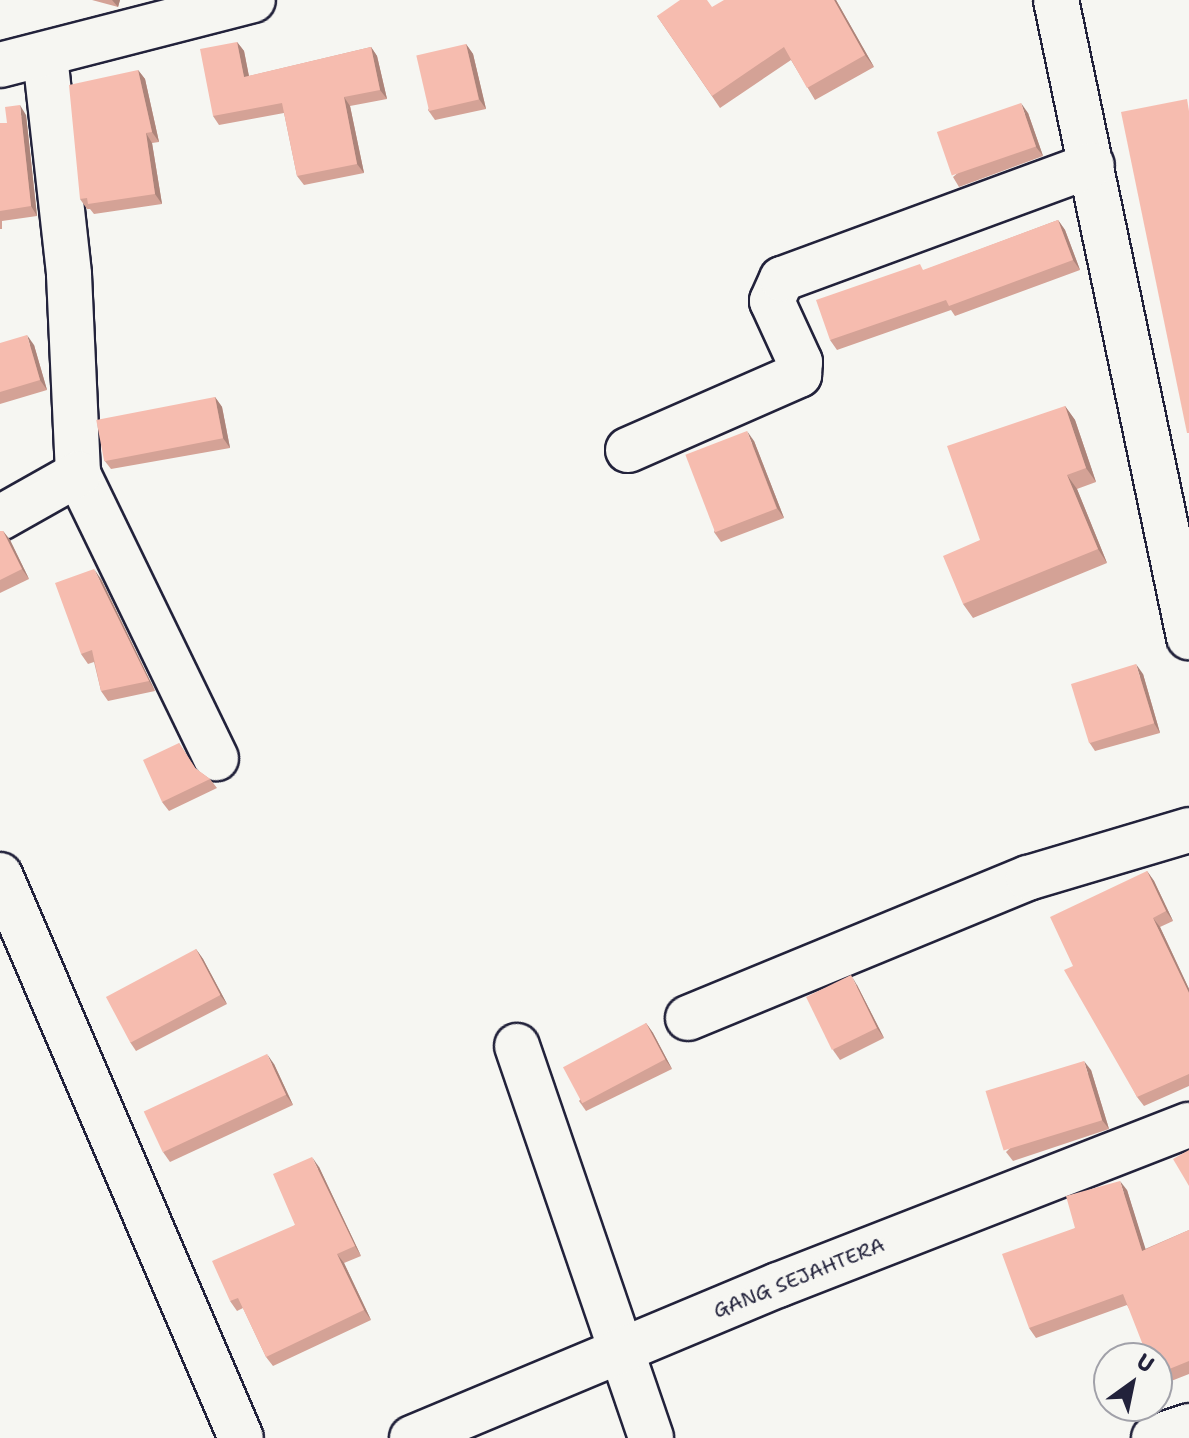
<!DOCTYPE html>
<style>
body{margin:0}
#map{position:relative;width:1189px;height:1438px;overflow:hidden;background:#f6f6f2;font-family:"Shantell Sans",sans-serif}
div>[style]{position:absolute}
.roads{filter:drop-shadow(2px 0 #22223b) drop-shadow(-2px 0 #22223b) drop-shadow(0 2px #22223b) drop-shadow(0 -2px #22223b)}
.minor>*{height:44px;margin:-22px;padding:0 22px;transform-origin:22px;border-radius:22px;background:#f6f6f2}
.wall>*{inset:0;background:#d4a296}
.shaded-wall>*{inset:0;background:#ac847a}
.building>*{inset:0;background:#f6bcaf;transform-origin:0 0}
span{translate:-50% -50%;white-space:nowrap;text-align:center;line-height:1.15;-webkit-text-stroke:8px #f6f6f2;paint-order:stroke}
.street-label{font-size:20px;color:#22223b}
.north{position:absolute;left:1093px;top:1342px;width:80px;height:80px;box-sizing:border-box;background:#f6f6f2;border:2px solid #a1a1a9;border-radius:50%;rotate:33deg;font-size:22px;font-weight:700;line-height:32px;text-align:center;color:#22223b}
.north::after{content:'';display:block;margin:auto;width:28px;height:36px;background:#22223b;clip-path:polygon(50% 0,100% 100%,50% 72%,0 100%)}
</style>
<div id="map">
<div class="roads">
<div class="minor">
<i style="left:1056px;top:0;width:651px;rotate:78.21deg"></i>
<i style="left:45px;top:56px;width:220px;rotate:83.7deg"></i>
<i style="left:69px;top:275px;width:199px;rotate:87.4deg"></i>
<i style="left:78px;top:474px;width:316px;rotate:64.1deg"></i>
<i style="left:0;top:65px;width:261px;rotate:-14.4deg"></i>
<i style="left:628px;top:450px;width:187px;rotate:-23.7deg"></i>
<i style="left:799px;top:375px;width:13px;rotate:-86deg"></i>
<i style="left:800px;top:362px;width:67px;rotate:-114.7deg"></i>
<i style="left:772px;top:301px;width:24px;rotate:-66deg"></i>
<i style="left:782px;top:279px;width:330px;rotate:-20.2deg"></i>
<i style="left:0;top:518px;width:90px;rotate:-29.4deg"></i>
<i style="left:0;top:875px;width:612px;rotate:66.83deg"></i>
<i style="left:688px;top:1018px;width:368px;rotate:-22.4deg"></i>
<i style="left:1028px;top:878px;width:168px;rotate:-16.6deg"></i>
<i style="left:517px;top:1046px;width:414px;rotate:71.1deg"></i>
<i style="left:412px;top:1438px;width:397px;rotate:-22.7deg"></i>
<i style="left:778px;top:1285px;width:441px;rotate:-21.3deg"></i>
<i style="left:1154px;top:1438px;width:37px;rotate:-19deg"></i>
</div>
</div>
<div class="wall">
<i style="clip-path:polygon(92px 0,120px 0,118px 7px)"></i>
<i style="clip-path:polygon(836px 0,874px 67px,815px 100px,791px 60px,720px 108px,657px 16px,712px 7px)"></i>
<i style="clip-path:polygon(237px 42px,244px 51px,249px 76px,371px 47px,377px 56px,387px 99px,350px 106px,364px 173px,304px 185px,297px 176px,284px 113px,219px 125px,213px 116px)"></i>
<i style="clip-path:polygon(466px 44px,473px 54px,486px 109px,435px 120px,428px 110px)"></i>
<i style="clip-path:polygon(138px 70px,145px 79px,159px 142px,152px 143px,162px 204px,94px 214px,90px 209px,87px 209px,80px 199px)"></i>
<i style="clip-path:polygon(1028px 113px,1043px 156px,959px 187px,953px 177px)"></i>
<i style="clip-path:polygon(26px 115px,37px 216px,2px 221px,2px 229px,0 229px,0 123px,7px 123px)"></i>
<i style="clip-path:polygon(1058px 220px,1065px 230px,1080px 270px,955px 316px,951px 310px,837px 350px,830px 340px,925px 270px)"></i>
<i style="clip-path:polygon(0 343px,34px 345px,47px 390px,0 404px)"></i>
<i style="clip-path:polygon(215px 397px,222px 407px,230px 448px,111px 469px,104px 460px)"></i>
<i style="clip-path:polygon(1065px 406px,1075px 420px,1096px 482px,1077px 489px,1107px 563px,973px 618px,963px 604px,980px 540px)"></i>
<i style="clip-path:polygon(754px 441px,784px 518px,721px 542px,714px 532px)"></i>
<i style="clip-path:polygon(0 531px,3px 531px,10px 540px,29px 579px,0 593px)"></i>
<i style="clip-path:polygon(101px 579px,155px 691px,108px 701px,101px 691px,94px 662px,88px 664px,81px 654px)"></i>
<i style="clip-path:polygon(1143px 674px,1160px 733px,1095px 751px,1089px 742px)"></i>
<i style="clip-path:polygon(179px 743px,196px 769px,210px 779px,217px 788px,169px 811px,162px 802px)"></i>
<i style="clip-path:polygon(1147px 871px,1154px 881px,1173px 921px,1160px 927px,1189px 989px,1189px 1086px,1144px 1106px,1137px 1097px,1073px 966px)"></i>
<i style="clip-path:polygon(196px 949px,203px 959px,227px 1004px,136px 1051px,130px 1042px)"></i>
<i style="clip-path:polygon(857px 985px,884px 1038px,840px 1060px,833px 1050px)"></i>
<i style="clip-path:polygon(646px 1023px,653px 1033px,672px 1069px,586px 1111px,579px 1101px)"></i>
<i style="clip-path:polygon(274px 1064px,293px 1105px,170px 1162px,163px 1152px)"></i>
<i style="clip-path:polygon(1091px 1070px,1109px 1129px,1013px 1161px,1006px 1152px)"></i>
<i style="clip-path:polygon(319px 1167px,361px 1256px,344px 1263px,371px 1320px,273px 1366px,266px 1357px,243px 1308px,237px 1311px,230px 1301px,295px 1225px)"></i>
<i style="clip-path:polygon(1127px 1190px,1145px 1249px,1189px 1230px,1189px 1374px,1161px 1385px,1157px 1379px,1157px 1358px,1127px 1305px,1036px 1338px,1029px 1328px,1075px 1228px)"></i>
</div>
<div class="shaded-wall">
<i style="clip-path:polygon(112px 0,120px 0,118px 7px)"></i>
<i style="clip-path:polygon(834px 0,836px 0,874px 67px,865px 55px)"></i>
<i style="clip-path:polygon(237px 42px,244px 51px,251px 87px,244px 77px)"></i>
<i style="clip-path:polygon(466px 44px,473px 54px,486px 109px,479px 99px)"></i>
<i style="clip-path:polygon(371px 47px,377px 56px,387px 99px,380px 90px)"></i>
<i style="clip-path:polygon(138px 70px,145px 79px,159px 142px,152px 132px)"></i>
<i style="clip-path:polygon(344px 97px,350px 106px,364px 173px,357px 164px)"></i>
<i style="clip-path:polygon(1021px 103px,1028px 113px,1043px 156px,1036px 147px)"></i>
<i style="clip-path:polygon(20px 105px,26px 115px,37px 216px,31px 206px)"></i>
<i style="clip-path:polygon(146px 133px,152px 143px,162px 204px,155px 194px)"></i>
<i style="clip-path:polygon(1058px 220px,1065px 230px,1080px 270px,1073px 260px)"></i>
<i style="clip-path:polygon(27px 335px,34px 345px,47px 390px,40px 380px)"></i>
<i style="clip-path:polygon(215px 397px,222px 407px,230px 448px,223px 438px)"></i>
<i style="clip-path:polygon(1065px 406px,1075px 420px,1096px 482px,1086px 468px)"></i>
<i style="clip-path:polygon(747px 431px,754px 441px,784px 518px,777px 508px)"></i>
<i style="clip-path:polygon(1067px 475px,1077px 489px,1107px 563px,1098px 549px)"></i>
<i style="clip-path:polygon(3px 531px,10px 540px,29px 579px,22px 569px)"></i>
<i style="clip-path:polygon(94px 569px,101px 579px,155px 691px,149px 681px)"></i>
<i style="clip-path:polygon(1136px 664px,1143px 674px,1160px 733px,1154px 723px)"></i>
<i style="clip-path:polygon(1147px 871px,1154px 881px,1173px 921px,1166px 911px)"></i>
<i style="clip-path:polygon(1153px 918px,1160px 927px,1189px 989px,1189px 993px)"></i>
<i style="clip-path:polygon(196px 949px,203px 959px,227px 1004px,220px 995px)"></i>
<i style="clip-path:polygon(851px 975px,857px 985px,884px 1038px,877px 1028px)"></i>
<i style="clip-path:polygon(646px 1023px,653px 1033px,672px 1069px,665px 1059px)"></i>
<i style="clip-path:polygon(267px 1054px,274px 1064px,293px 1105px,286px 1095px)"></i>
<i style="clip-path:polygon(1084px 1061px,1091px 1070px,1109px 1129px,1102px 1120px)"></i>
<i style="clip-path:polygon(312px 1157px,319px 1167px,361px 1256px,355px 1246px)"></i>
<i style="clip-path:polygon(1120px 1181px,1127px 1190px,1149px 1260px,1142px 1251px)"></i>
<i style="clip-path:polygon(337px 1254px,344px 1263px,371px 1320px,364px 1310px)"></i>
</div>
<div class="building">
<i style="clip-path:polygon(680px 0,707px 0,712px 7px,724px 0,834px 0,865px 55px,807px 88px,784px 47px,712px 96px,657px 16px)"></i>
<i style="clip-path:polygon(237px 42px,244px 77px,371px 47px,380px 90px,344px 97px,357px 164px,297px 176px,282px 103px,213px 116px,200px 49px)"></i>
<i style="left:466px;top:44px;width:57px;height:51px;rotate:77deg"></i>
<i style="clip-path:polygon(138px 70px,152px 132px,146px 133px,155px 194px,88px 204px,87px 198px,80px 199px,69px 85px)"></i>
<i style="clip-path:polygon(1187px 99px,1189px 111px,1189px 433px,1187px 433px,1121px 112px)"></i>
<i style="left:1021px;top:103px;width:46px;height:89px;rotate:71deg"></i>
<i style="clip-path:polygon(20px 105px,31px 206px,0 211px,0 123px,7px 123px,5px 107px)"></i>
<i style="clip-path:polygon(1058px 220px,1073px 260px,949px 306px,946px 300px,830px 340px,816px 300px,920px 264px,923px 270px)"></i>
<i style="clip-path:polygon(27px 335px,40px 380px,0 392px,0 343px)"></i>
<i style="left:215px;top:397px;width:42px;height:121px;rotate:79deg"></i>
<i style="clip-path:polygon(1065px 406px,1086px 468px,1067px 475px,1098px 549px,963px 604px,943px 556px,980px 540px,947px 446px)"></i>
<i style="left:747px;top:431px;width:83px;height:66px;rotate:69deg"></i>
<i style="clip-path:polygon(0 531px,3px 531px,22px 569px,0 580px)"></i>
<i style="clip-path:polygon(94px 569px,149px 681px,101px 691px,92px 650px,81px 654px,55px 583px)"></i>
<i style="left:1136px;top:664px;width:62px;height:68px;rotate:73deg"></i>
<i style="clip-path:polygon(179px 743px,195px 768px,210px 779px,162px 802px,143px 760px)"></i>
<i style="clip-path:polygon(1147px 871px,1166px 911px,1153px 918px,1189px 993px,1189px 1074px,1137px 1097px,1064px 970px,1073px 966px,1050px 917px)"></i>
<i style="left:196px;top:949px;width:52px;height:102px;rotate:62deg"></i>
<i style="left:851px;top:975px;width:59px;height:50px;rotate:64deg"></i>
<i style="left:646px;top:1023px;width:41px;height:94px;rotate:62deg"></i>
<i style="left:267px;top:1054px;width:45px;height:136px;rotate:65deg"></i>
<i style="left:1084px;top:1061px;width:62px;height:103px;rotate:73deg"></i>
<i style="clip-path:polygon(1189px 1150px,1189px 1186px,1173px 1159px)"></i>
<i style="clip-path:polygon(312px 1157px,355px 1246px,337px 1254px,364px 1310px,266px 1357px,238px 1298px,230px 1301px,212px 1261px,295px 1225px,273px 1174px)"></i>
<i style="clip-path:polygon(1120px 1181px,1142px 1251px,1189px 1230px,1189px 1361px,1157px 1374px,1157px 1358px,1148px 1358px,1123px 1294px,1029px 1328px,1002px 1254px,1075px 1228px,1066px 1196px)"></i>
</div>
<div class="street-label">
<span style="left:799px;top:1278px;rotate:-22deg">GANG SEJAHTERA</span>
</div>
<div class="north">U</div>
</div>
